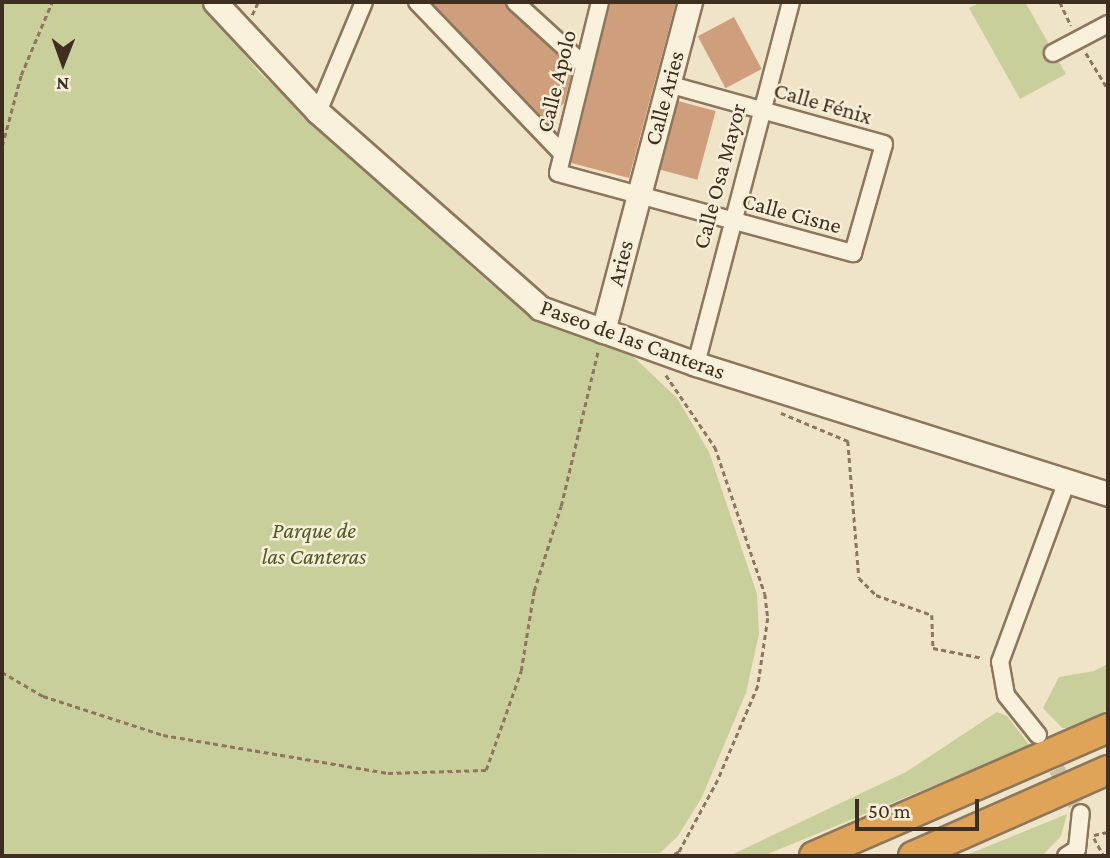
<!DOCTYPE html>
<meta charset="utf-8">
<style>
body{margin:0}
#map{position:relative;width:1110px;height:858px;overflow:hidden;background:#f0e4c8;font-family:"Crimson Pro",serif}
div>[style]{position:absolute}
.green>*{inset:0;background:#c9cf9b}
.building>*{inset:0;background:#cf9f7d;transform-origin:0 0}
.street-tunnel>*{height:16px;margin-top:-8px;transform-origin:0;background:repeating-linear-gradient(90deg,#ccc0a6 0 16px,transparent 0 24px)}
.path>*{height:2.5px;margin-top:-1.25px;transform-origin:0;background:repeating-linear-gradient(90deg,#8d765c 0 5px,transparent 0 8.5px)}
.roads{filter:drop-shadow(2px 0 #8d765c) drop-shadow(-2px 0 #8d765c) drop-shadow(0 2px #8d765c) drop-shadow(0 -2px #8d765c)}
.street>*{height:16px;margin:-8px;padding:0 8px;transform-origin:8px;border-radius:8px;background:#faf1dc}
.secondary>*{height:23px;margin:-11.5px;padding:0 11.5px;transform-origin:11.5px;border-radius:11.5px;background:#faf1dc}
.highway>*{height:28px;margin:-14px;padding:0 14px;transform-origin:14px;border-radius:14px;background:#e0a458}
span{translate:-50% -50%;white-space:nowrap;text-align:center;line-height:1.15;-webkit-text-stroke:5px #f7eed8;paint-order:stroke}
.street-label{font-size:23px;color:#3d2e20}
.park-label{font-size:23px;color:#4d5a26;font-style:italic}
.frame{position:absolute;inset:0;border:4px solid #3d2e20;pointer-events:none}
.north{position:absolute;left:28px;top:28px;width:70px;height:70px;-webkit-text-stroke:5px #f7eed8;paint-order:stroke;rotate:181deg;font-size:19px;font-weight:700;line-height:28px;text-align:center;color:#3d2e20}
.north::after{content:'';display:block;margin:auto;width:24px;height:32px;background:#3d2e20;clip-path:polygon(50% 0,100% 100%,50% 72%,0 100%)}
.scale{position:absolute;left:855px;top:799px;width:124px;height:32px;box-sizing:border-box;border:4px solid #3d2e20;border-top:0;padding-left:9px;font-size:21px;line-height:24px;white-space:nowrap;color:#3d2e20;-webkit-text-stroke:5px #f7eed8;paint-order:stroke}
</style>
<div id="map">
<div class="green">
<i style="clip-path:polygon(2px 2px,201px 2px,259px 72px,488px 282px,529px 313px,623px 347px,677px 398px,709px 452px,757px 594px,759px 634px,746px 693px,702px 797px,678px 836px,660px 853px,2px 856px)"></i>
<i style="clip-path:polygon(981px 2px,1025px 2px,1066px 74px,1020px 99px,969px 8px)"></i>
<i style="clip-path:polygon(1108px 664px,1108px 710px,1073px 728px,1062px 728px,1043px 708px,1059px 677px,1094px 671px)"></i>
<i style="clip-path:polygon(997px 712px,1007px 716px,1030px 746px,763px 856px,729px 856px,906px 772px)"></i>
<i style="clip-path:polygon(1067px 814px,1061px 836px,1042px 856px,964px 856px)"></i>
</div>
<div class="building">
<i style="clip-path:polygon(431px 2px,505px 2px,573px 69px,564px 103px,547px 122px)"></i>
<i style="clip-path:polygon(610px 2px,676px 2px,629px 178px,571px 163px)"></i>
<i style="left:734px;top:17px;width:59px;height:41px;rotate:62deg"></i>
<i style="left:678px;top:101px;width:39px;height:71px;rotate:15deg"></i>
</div>
<div class="street-tunnel">
<i style="left:1045px;top:748px;width:74px;rotate:61deg"></i>
</div>
<div class="path">
<i style="left:1060px;top:2px;width:26px;rotate:65deg"></i>
<i style="left:252px;top:15px;width:14px;rotate:-65deg"></i>
<i style="left:1086px;top:53px;width:42px;rotate:58.6deg"></i>
<i style="left:2px;top:146px;width:73px;rotate:-75deg"></i>
<i style="left:21px;top:75px;width:79px;rotate:-67deg"></i>
<i style="left:666px;top:375px;width:87px;rotate:55.8deg"></i>
<i style="left:715px;top:447px;width:155px;rotate:71.2deg"></i>
<i style="left:765px;top:594px;width:24px;rotate:83deg"></i>
<i style="left:768px;top:618px;width:69px;rotate:98.4deg"></i>
<i style="left:758px;top:686px;width:102px;rotate:113.1deg"></i>
<i style="left:718px;top:780px;width:82px;rotate:118.4deg"></i>
<i style="left:679px;top:852px;width:9px;rotate:153deg"></i>
<i style="left:781px;top:413px;width:73px;rotate:22.7deg"></i>
<i style="left:848px;top:441px;width:137px;rotate:85.4deg"></i>
<i style="left:859px;top:578px;width:24px;rotate:45deg"></i>
<i style="left:876px;top:595px;width:59px;rotate:19.7deg"></i>
<i style="left:932px;top:615px;width:33px;rotate:88deg"></i>
<i style="left:933px;top:648px;width:51px;rotate:11.3deg"></i>
<i style="left:2px;top:672px;width:48px;rotate:30.3deg"></i>
<i style="left:43px;top:696px;width:126px;rotate:18deg"></i>
<i style="left:163px;top:735px;width:228px;rotate:9.6deg"></i>
<i style="left:388px;top:773px;width:98px;rotate:-1.8deg"></i>
<i style="left:486px;top:770px;width:105px;rotate:-70.5deg"></i>
<i style="left:521px;top:671px;width:81px;rotate:-80.8deg"></i>
<i style="left:534px;top:591px;width:89px;rotate:-72.4deg"></i>
<i style="left:561px;top:506px;width:159px;rotate:-76.6deg"></i>
<i style="left:1094px;top:835px;width:14px;rotate:-12deg"></i>
<i style="left:1094px;top:838px;width:21px;rotate:61deg"></i>
</div>
<div class="roads">
<div class="street">
<i style="left:417px;top:2px;width:209px;rotate:46.2deg"></i>
<i style="left:515px;top:2px;width:93px;rotate:42.4deg"></i>
<i style="left:600px;top:2px;width:176px;rotate:103.8deg"></i>
<i style="left:558px;top:173px;width:306px;rotate:15.2deg"></i>
<i style="left:853px;top:253px;width:113px;rotate:-74.1deg"></i>
<i style="left:884px;top:144px;width:224px;rotate:-164.5deg"></i>
<i style="left:1053px;top:53px;width:62px;rotate:-27.8deg"></i>
<i style="left:318px;top:112px;width:119px;rotate:-67.3deg"></i>
<i style="left:696px;top:364px;width:374px;rotate:-75.3deg"></i>
<i style="left:1038px;top:735px;width:51px;rotate:-128.7deg"></i>
<i style="left:1006px;top:695px;width:34px;rotate:-100deg"></i>
<i style="left:1000px;top:662px;width:193px;rotate:-69.7deg"></i>
<i style="left:1066px;top:856px;width:13px;rotate:-32deg"></i>
<i style="left:1077px;top:849px;width:36px;rotate:-84deg"></i>
</div>
<div class="secondary">
<i style="left:215px;top:2px;width:151px;rotate:46.9deg"></i>
<i style="left:318px;top:112px;width:296px;rotate:41.4deg"></i>
<i style="left:540px;top:308px;width:166px;rotate:19.7deg"></i>
<i style="left:696px;top:364px;width:432px;rotate:17.5deg"></i>
<i style="left:603px;top:331px;width:340px;rotate:-75.2deg"></i>
</div>
<div class="highway">
<i style="left:814px;top:856px;width:321px;rotate:-23.5deg"></i>
<i style="left:913px;top:856px;width:213px;rotate:-23.8deg"></i>
</div>
</div>
<div class="street-label">
<span style="left:556px;top:81px;rotate:-76deg">Calle Apolo</span>
<span style="left:664px;top:98px;rotate:-75deg">Calle Aries</span>
<span style="left:823px;top:103px;rotate:16deg">Calle Fénix</span>
<span style="left:719px;top:176px;rotate:-75deg">Calle Osa Mayor</span>
<span style="left:792px;top:213px;rotate:15deg">Calle Cisne</span>
<span style="left:620px;top:263px;rotate:-76deg">Aries</span>
<span style="left:633px;top:339px;rotate:20deg">Paseo de las Canteras</span>
</div>
<div class="park-label">
<span style="left:314px;top:543px">Parque de<br>las Canteras</span>
</div>
<div class="frame"></div>
<div class="north">N</div>
<div class="scale">50 m</div>
</div>
